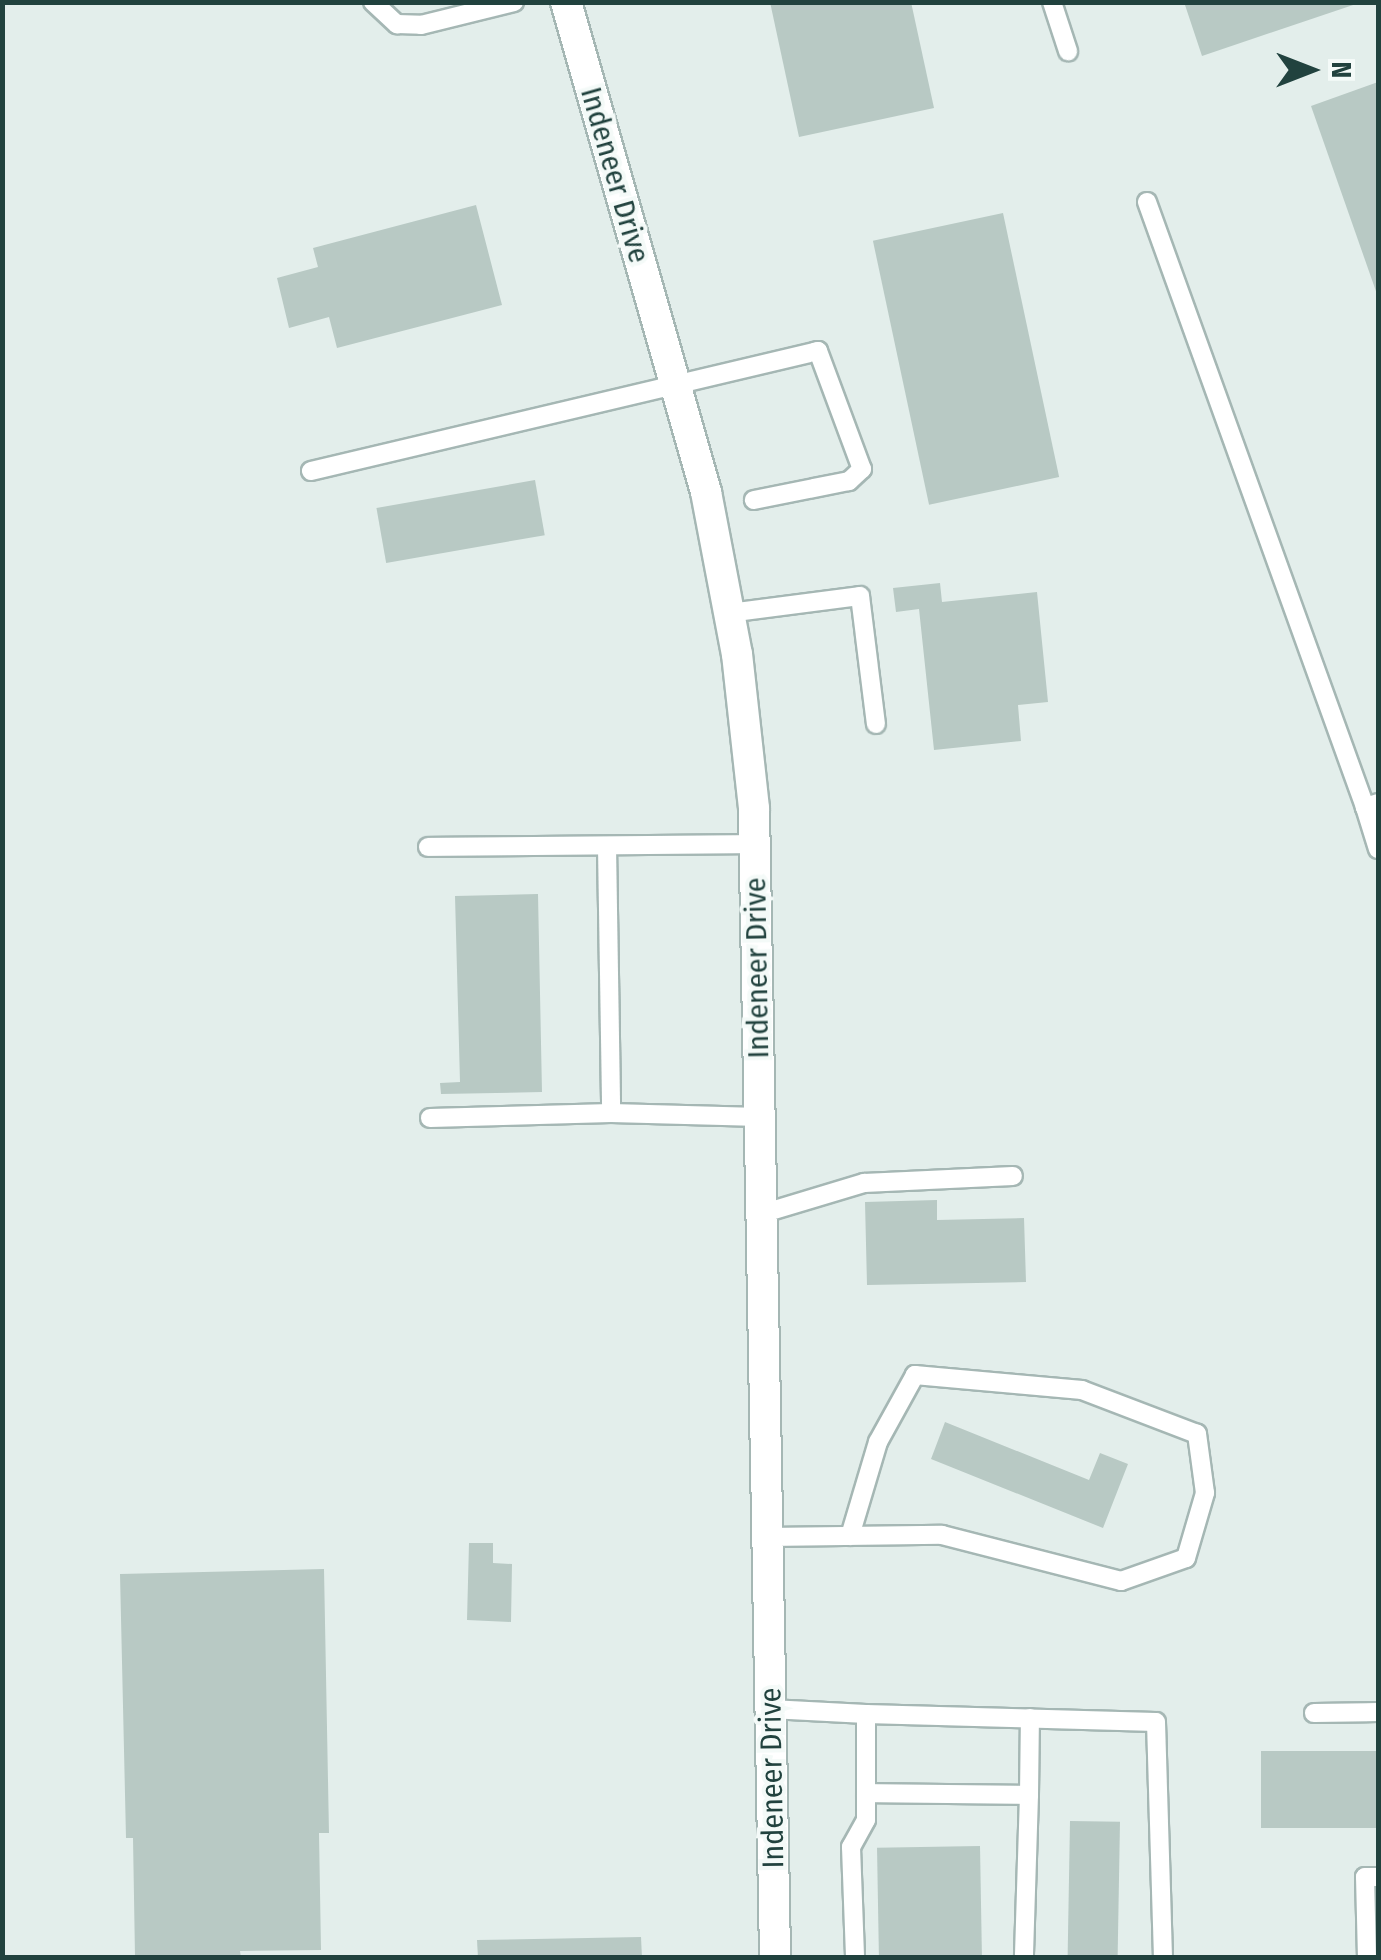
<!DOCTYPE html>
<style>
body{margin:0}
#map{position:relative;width:1381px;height:1960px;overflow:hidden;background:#e3eeeb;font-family:"Fira Sans Condensed",sans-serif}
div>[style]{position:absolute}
.building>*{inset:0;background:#b8c9c4;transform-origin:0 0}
.roads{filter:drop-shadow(2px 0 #a5b7b4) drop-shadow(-2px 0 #a5b7b4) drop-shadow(0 2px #a5b7b4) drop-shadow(0 -2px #a5b7b4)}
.service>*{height:18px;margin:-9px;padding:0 9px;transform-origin:9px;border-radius:9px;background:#fff}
.minor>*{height:30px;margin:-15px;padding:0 15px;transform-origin:15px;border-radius:15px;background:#fff}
span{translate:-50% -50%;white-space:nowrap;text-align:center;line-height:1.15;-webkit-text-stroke:8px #f4faf8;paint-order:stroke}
.street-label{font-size:30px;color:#21423e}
.frame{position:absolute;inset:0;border:5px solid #21423e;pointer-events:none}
.north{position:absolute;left:1261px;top:20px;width:100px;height:100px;-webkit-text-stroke:8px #f4faf8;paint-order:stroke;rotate:90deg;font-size:28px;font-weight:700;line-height:40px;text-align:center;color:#21423e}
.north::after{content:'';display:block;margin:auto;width:35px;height:45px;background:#21423e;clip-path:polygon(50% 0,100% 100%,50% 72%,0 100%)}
</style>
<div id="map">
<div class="building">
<i style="clip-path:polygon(770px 2px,911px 2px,934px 108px,799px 137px)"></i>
<i style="clip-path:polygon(1184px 2px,1359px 2px,1359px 3px,1202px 56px)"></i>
<i style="clip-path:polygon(1378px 82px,1378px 297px,1311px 106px)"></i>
<i style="clip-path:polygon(476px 205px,502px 305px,337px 348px,329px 317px,289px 328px,277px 278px,318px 267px,313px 248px)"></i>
<i style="left:1003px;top:213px;width:270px;height:133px;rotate:78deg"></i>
<i style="left:535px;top:480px;width:56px;height:161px;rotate:80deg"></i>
<i style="clip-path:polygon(940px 583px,942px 602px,1037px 592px,1048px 702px,1018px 705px,1021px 741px,934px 750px,919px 609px,896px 612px,893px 588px)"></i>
<i style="clip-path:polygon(538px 894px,542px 1092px,441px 1094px,440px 1083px,460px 1082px,455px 896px)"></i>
<i style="clip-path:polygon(937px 1200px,937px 1220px,1024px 1218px,1026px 1282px,867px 1285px,865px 1202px)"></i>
<i style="clip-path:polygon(945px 1422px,1089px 1480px,1100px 1453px,1128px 1464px,1103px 1528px,931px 1459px)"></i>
<i style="clip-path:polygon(469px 1543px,493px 1543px,493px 1563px,512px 1564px,511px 1622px,467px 1620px)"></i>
<i style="clip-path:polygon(324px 1569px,329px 1833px,319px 1833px,321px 1950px,240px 1951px,241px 1958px,135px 1957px,133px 1838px,126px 1838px,120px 1574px)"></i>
<i style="left:1378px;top:1751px;width:77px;height:117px;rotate:90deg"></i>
<i style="left:1070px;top:1821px;width:50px;height:137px;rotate:1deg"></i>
<i style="left:980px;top:1846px;width:112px;height:103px;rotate:89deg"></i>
<i style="clip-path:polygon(641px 1937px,642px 1958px,478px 1958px,477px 1940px)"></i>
</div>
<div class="roads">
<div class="service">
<i style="left:373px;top:2px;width:33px;rotate:43deg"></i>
<i style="left:397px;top:24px;width:24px;rotate:2deg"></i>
<i style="left:421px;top:25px;width:96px;rotate:-13.9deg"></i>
<i style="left:1052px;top:2px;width:52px;rotate:71.9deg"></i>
<i style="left:1147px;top:202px;width:643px;rotate:70.18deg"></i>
<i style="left:311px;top:471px;width:521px;rotate:-13.32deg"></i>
<i style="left:818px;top:351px;width:126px;rotate:69.6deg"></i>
<i style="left:862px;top:469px;width:18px;rotate:137deg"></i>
<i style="left:849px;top:481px;width:97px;rotate:168.7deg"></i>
<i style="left:729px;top:613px;width:132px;rotate:-7.4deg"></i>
<i style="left:860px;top:596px;width:129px;rotate:82.9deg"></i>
<i style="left:1378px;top:803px;width:14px;rotate:163deg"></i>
<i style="left:1365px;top:807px;width:44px;rotate:72.8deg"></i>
<i style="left:607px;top:846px;width:267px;rotate:89.1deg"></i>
<i style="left:428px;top:847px;width:326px;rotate:-0.5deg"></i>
<i style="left:430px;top:1118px;width:181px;rotate:-1.6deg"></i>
<i style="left:611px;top:1113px;width:149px;rotate:1.5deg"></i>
<i style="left:761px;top:1214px;width:108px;rotate:-16.8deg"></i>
<i style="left:864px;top:1183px;width:149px;rotate:-2.7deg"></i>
<i style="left:767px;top:1537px;width:175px;rotate:-0.7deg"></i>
<i style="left:942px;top:1535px;width:185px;rotate:14.4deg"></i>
<i style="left:1121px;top:1581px;width:69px;rotate:-19.5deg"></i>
<i style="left:1186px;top:1558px;width:68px;rotate:-73.7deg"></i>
<i style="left:1205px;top:1493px;width:60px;rotate:-97.7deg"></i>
<i style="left:1197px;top:1434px;width:123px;rotate:-159.1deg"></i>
<i style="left:1082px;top:1390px;width:168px;rotate:-174.9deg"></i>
<i style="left:915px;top:1375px;width:77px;rotate:118.9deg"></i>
<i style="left:878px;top:1442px;width:98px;rotate:106.6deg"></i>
<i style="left:770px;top:1709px;width:96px;rotate:3deg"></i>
<i style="left:866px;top:1714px;width:106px;rotate:90deg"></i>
<i style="left:866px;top:1820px;width:31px;rotate:119deg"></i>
<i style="left:851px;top:1847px;width:111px;rotate:87.9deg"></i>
<i style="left:1314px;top:1713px;width:64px;rotate:-0.9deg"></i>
<i style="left:866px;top:1714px;width:290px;rotate:1.6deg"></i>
<i style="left:1156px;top:1722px;width:236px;rotate:88.3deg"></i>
<i style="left:866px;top:1793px;width:163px;rotate:0.7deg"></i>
<i style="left:1029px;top:1795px;width:163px;rotate:91.8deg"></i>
<i style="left:1029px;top:1795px;width:77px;rotate:-89.3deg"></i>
<i style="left:1367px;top:1958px;width:81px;rotate:-91.4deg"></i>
<i style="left:1365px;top:1877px;width:13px"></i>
</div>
<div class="minor">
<i style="left:566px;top:2px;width:510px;rotate:74.05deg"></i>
<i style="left:706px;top:492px;width:165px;rotate:79.2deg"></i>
<i style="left:737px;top:654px;width:156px;rotate:83.7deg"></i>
<i style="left:754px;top:809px;width:1149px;rotate:88.95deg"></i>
</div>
</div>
<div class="street-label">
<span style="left:615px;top:175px;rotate:74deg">Indeneer Drive</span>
<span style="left:757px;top:968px;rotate:-91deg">Indeneer Drive</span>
<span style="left:772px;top:1778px;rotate:-91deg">Indeneer Drive</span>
</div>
<div class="frame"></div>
<div class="north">N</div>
</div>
